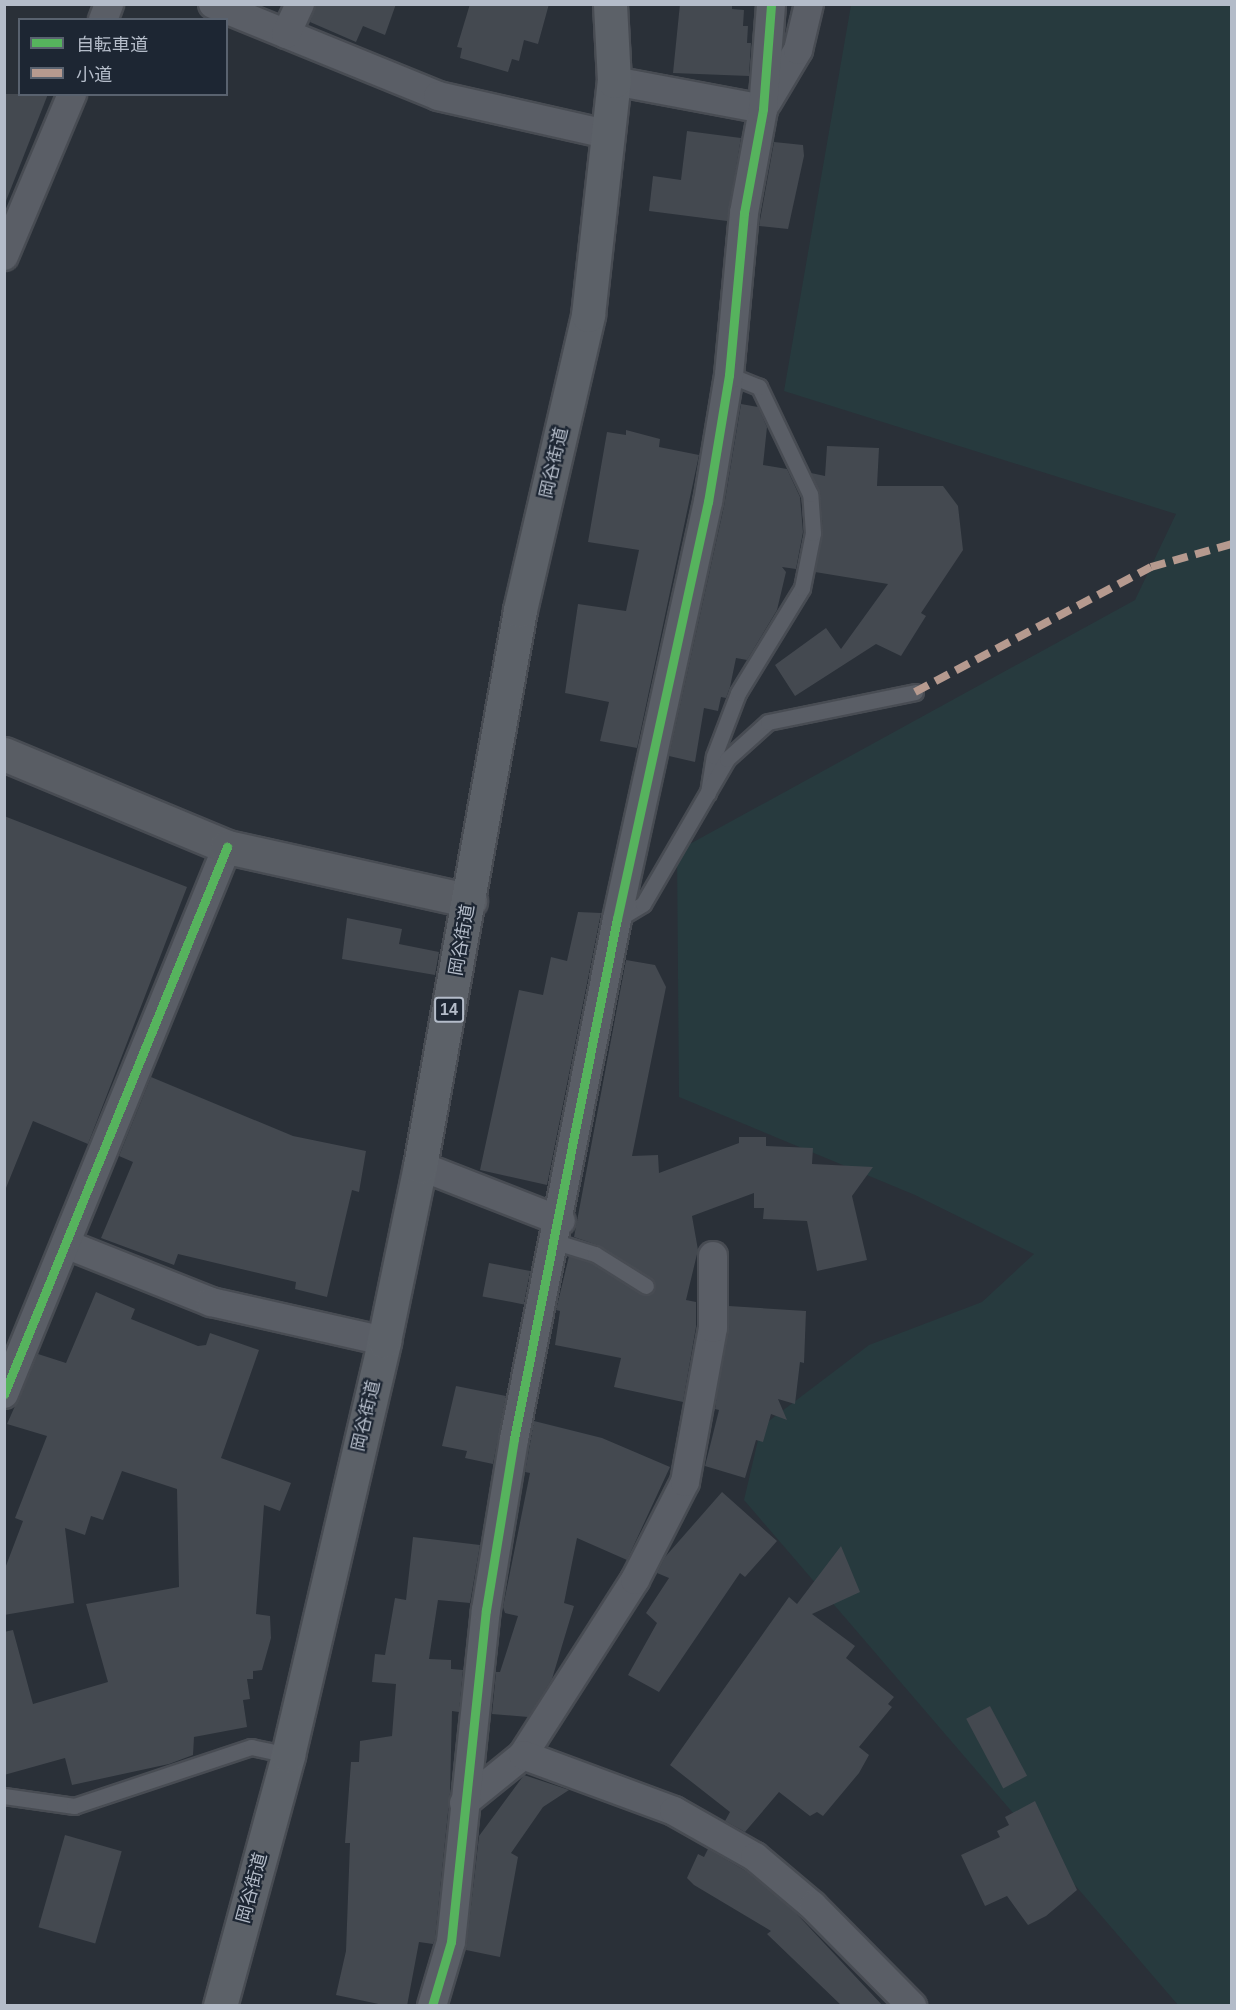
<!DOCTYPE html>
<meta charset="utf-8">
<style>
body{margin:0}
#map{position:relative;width:1236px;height:2010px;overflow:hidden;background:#2a3038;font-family:Arial,"Noto Sans JP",sans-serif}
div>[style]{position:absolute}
.green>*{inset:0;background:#273a3e}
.building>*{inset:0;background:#444950;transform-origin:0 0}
.roads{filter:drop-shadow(2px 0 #484c53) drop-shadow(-2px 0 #484c53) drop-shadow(0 2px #484c53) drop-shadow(0 -2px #484c53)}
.lane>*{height:15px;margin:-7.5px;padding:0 7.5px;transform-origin:7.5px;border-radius:7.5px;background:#5a5e66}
.street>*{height:28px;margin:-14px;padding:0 14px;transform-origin:14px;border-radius:14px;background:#5a5e66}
.secondary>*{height:33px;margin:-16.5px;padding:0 16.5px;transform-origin:16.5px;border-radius:16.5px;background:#595d64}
.primary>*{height:33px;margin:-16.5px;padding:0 16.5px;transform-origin:16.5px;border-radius:16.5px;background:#5c6168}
.quiet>*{height:8px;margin-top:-4px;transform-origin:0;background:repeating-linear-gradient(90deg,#b69a8f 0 15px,transparent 0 23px)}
.cycleway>*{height:9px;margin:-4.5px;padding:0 4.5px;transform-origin:4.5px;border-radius:4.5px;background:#56b35d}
span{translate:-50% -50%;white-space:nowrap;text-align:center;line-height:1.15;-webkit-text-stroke:4.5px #1d2633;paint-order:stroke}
.shield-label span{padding:2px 4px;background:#1d2633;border:2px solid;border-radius:4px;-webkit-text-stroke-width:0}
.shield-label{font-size:16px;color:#b4bcc9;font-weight:700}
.street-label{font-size:18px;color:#b4bcc9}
.frame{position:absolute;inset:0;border:6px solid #b4bcc9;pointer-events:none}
.legend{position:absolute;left:18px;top:18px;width:210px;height:78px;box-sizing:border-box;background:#1d2633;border:2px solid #59626f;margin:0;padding:8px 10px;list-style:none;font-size:18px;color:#b4bcc9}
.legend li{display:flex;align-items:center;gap:12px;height:30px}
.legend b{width:30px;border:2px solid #59626f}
</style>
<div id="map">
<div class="green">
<i style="clip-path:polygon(851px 5px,1231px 5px,1231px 2005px,1178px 2005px,744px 1500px,761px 1427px,869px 1345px,982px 1302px,1034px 1254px,915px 1195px,679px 1097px,677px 851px,1135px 600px,1176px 514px,784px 391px)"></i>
</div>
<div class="building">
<i style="clip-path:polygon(316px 4px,396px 4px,385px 35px,363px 26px,356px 42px,310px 22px)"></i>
<i style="clip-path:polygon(470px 4px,549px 4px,538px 44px,524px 40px,519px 61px,512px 59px,508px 72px,460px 58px,462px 48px,457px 47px)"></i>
<i style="clip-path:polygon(680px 4px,732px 4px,732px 9px,744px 10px,743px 26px,748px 26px,747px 43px,751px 43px,749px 76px,673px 73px)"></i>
<i style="clip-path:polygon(4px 94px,48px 94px,6px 201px,4px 201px)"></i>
<i style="clip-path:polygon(687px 131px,741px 138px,727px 221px,649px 211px,653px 176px,681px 180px)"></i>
<i style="clip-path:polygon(774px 142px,803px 145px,804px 156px,788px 229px,759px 226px)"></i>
<i style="clip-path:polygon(741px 404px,758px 407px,767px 427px,763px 465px,787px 469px,800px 497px,803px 532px,796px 569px,782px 567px,786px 572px,777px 610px,747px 660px,736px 658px,730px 687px,726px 698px,721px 697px,718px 711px,704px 708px,695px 762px,669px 756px,724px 506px)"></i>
<i style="clip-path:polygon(626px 430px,660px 439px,659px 447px,699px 455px,637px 748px,600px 741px,609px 702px,565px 693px,578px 604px,626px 611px,639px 550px,588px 542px,607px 432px,626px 435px)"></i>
<i style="clip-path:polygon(827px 446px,879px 448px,877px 486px,943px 486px,958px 506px,963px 550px,921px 613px,926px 616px,901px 656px,876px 644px,795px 696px,775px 665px,826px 628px,841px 649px,888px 584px,815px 572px,823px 532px,820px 493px,811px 473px,825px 476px)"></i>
<i style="clip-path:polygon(4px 816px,187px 887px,88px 1144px,33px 1121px,6px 1188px)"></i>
<i style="clip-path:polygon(578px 912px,601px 913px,547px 1185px,480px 1170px,519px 990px,543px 995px,551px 957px,567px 961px)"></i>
<i style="clip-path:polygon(347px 918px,402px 929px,399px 944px,439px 952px,435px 975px,342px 959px)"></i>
<i style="clip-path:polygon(626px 960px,655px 965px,666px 987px,632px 1156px,658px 1155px,659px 1173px,739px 1143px,739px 1137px,766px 1137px,766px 1146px,813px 1148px,812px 1164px,873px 1167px,852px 1196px,867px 1260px,817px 1271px,807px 1221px,763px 1219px,764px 1208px,754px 1208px,754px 1193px,692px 1216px,698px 1250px,686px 1300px,696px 1302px,696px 1327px,683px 1402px,614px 1387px,621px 1358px,555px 1345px,560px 1311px,556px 1310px,569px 1256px,591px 1263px,641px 1294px,651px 1294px,656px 1287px,651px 1278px,600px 1246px,574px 1237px)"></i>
<i style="clip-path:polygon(151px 1077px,293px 1136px,366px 1151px,359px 1192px,352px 1190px,327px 1297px,295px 1289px,296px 1282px,178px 1254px,174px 1265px,101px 1238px,133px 1162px,119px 1156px)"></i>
<i style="left:489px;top:1263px;width:42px;height:34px;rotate:11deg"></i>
<i style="clip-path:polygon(96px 1292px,135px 1309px,131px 1319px,198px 1346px,206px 1345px,210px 1333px,259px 1350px,221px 1458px,291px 1483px,280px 1511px,264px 1505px,256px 1614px,270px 1616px,271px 1638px,262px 1670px,253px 1671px,253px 1679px,247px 1679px,250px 1699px,243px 1700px,247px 1727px,194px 1737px,193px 1755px,169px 1764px,72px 1785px,65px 1758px,4px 1775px,4px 1632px,13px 1630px,33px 1704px,108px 1682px,86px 1604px,179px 1587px,177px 1489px,122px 1471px,103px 1520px,91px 1516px,85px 1535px,65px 1528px,74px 1603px,4px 1615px,4px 1571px,23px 1521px,15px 1518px,47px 1436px,7px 1424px,38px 1354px,66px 1363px)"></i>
<i style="clip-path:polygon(729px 1306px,806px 1311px,804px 1363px,800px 1362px,795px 1404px,778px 1399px,787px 1420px,771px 1414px,763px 1442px,756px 1440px,745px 1478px,705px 1466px,719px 1410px,715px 1409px)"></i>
<i style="clip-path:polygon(456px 1386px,506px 1396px,493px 1464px,465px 1458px,467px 1451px,442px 1446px)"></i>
<i style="clip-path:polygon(534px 1421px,602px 1438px,670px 1467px,627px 1560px,577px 1538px,564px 1603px,574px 1606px,552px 1679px,528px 1717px,492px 1714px,496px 1672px,500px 1672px,518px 1616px,505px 1613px,503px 1607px,530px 1473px,525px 1472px)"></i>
<i style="clip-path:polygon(722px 1492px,777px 1541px,745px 1577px,740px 1573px,659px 1692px,628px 1675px,657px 1623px,646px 1613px,669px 1578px,657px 1573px,665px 1557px)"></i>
<i style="clip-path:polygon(413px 1537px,480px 1545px,470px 1603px,438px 1600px,429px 1659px,451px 1660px,451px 1669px,463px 1670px,459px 1712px,452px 1711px,450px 1793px,435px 1939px,433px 1944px,419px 1942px,407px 2006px,388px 2006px,336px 1995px,346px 1951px,350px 1843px,345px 1843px,351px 1762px,359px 1762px,360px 1741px,392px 1736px,396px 1684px,372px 1682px,375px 1654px,385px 1655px,395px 1598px,406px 1600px)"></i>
<i style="clip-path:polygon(841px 1546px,860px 1592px,812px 1614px,855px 1646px,846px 1658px,894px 1697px,888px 1704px,892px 1707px,859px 1747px,869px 1755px,859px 1773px,823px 1816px,817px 1812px,810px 1816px,779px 1792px,745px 1832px,725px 1821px,730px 1812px,670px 1765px,789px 1597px,797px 1604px)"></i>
<i style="left:990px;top:1706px;width:79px;height:27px;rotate:62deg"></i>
<i style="clip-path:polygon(524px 1775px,569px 1790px,543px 1807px,511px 1853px,518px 1857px,500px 1957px,466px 1950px,479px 1836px)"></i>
<i style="clip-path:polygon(1035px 1801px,1077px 1890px,1046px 1916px,1028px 1925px,1007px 1896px,985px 1906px,961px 1855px,1000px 1837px,997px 1831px,1009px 1825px,1005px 1817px)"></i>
<i style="left:65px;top:1835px;width:59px;height:96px;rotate:16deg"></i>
<i style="clip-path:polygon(708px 1849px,746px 1871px,794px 1911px,883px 2006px,842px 2006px,767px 1934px,771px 1931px,694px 1885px,687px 1878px,698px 1854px,704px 1857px)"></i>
</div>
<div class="roads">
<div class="lane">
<i style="left:708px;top:793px;width:37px;rotate:-81deg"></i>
<i style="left:714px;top:756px;width:67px;rotate:-69.1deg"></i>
<i style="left:738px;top:693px;width:123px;rotate:-58.6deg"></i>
<i style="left:802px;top:588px;width:56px;rotate:-78.7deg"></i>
<i style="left:813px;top:533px;width:39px;rotate:-94deg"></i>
<i style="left:810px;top:494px;width:119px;rotate:-115.5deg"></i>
<i style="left:759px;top:387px;width:32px;rotate:-158deg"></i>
<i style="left:618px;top:919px;width:29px;rotate:-31deg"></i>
<i style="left:643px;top:904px;width:168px;rotate:-59.9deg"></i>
<i style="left:727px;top:759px;width:55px;rotate:-42.1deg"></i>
<i style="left:768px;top:722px;width:150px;rotate:-11.5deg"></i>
<i style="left:556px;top:1242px;width:41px;rotate:17.1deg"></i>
<i style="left:595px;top:1254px;width:60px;rotate:32.1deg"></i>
<i style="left:4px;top:1796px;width:71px;rotate:8.1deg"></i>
<i style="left:74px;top:1806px;width:187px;rotate:-18.4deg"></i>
<i style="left:251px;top:1747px;width:38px;rotate:12deg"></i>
</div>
<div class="street">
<i style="left:213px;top:4px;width:243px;rotate:22.2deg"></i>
<i style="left:438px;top:96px;width:173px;rotate:12.7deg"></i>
<i style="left:103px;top:20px;width:17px;rotate:-69deg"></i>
<i style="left:286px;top:34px;width:33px;rotate:-65deg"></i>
<i style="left:614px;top:81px;width:152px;rotate:10.6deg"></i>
<i style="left:767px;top:102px;width:61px;rotate:-59.2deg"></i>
<i style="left:798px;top:50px;width:47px;rotate:-76.6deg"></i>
<i style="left:4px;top:256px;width:176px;rotate:-67.2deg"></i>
<i style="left:420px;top:1166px;width:151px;rotate:21.3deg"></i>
<i style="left:68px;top:1245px;width:154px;rotate:21.7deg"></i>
<i style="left:211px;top:1302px;width:177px;rotate:12.7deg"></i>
<i style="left:4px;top:1394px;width:591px;rotate:-67.82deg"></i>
<i style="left:523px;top:1755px;width:208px;rotate:-57.4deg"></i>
<i style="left:635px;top:1580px;width:110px;rotate:-63deg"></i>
<i style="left:685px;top:1482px;width:157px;rotate:-79.7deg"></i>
<i style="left:713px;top:1328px;width:72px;rotate:-90deg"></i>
<i style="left:464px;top:1803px;width:76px;rotate:-39.1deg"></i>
<i style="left:523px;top:1755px;width:161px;rotate:20.3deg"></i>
<i style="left:674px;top:1811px;width:93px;rotate:29.6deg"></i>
<i style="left:755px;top:1857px;width:76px;rotate:40.2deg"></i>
<i style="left:813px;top:1906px;width:141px;rotate:45.3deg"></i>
<i style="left:432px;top:2006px;width:67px;rotate:-73.5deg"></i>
<i style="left:451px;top:1942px;width:334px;rotate:-84deg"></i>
<i style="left:486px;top:1610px;width:173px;rotate:-80.7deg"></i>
<i style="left:514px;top:1439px;width:530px;rotate:-78.8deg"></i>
<i style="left:617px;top:919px;width:427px;rotate:-77.7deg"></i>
<i style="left:708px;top:502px;width:129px;rotate:-80.6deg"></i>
<i style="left:729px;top:375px;width:163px;rotate:-84.7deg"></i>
<i style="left:744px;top:213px;width:106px;rotate:-79.6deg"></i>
<i style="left:763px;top:109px;width:105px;rotate:-85.6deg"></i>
</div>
<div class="secondary">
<i style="left:4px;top:754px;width:242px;rotate:22.6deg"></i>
<i style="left:227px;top:847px;width:249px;rotate:12.5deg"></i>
</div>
<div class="primary">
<i style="left:220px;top:2006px;width:260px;rotate:-74.8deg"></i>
<i style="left:288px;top:1755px;width:425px;rotate:-76.9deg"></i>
<i style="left:384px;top:1341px;width:179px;rotate:-78.4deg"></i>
<i style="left:420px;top:1166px;width:565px;rotate:-79.8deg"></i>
<i style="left:520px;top:610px;width:303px;rotate:-77deg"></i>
<i style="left:588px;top:315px;width:235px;rotate:-83.7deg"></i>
<i style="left:614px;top:81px;width:77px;rotate:-93deg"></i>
</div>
</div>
<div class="quiet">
<i style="left:915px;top:692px;width:267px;rotate:-27.9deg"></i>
<i style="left:1151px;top:567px;width:84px;rotate:-15.9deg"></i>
</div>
<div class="cycleway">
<i style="left:4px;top:1394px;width:591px;rotate:-67.82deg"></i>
<i style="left:432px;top:2006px;width:67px;rotate:-73.5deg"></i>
<i style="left:451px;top:1942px;width:334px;rotate:-84deg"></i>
<i style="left:486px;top:1610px;width:173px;rotate:-80.7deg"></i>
<i style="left:514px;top:1439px;width:530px;rotate:-78.8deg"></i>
<i style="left:617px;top:919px;width:427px;rotate:-77.7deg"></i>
<i style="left:708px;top:502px;width:129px;rotate:-80.6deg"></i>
<i style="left:729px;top:375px;width:163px;rotate:-84.7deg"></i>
<i style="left:744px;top:213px;width:106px;rotate:-79.6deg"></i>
<i style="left:763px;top:109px;width:105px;rotate:-85.6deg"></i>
</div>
<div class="shield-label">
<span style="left:449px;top:1010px">14</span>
</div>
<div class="street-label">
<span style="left:554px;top:463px;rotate:-77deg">岡谷街道</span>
<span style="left:462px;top:940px;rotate:-80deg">岡谷街道</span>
<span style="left:366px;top:1416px;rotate:-77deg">岡谷街道</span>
<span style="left:252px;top:1888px;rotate:-75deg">岡谷街道</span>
</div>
<div class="frame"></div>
<ul class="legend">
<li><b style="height:8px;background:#56b35d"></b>自転車道</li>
<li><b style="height:8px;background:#b69a8f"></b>小道</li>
</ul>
</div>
